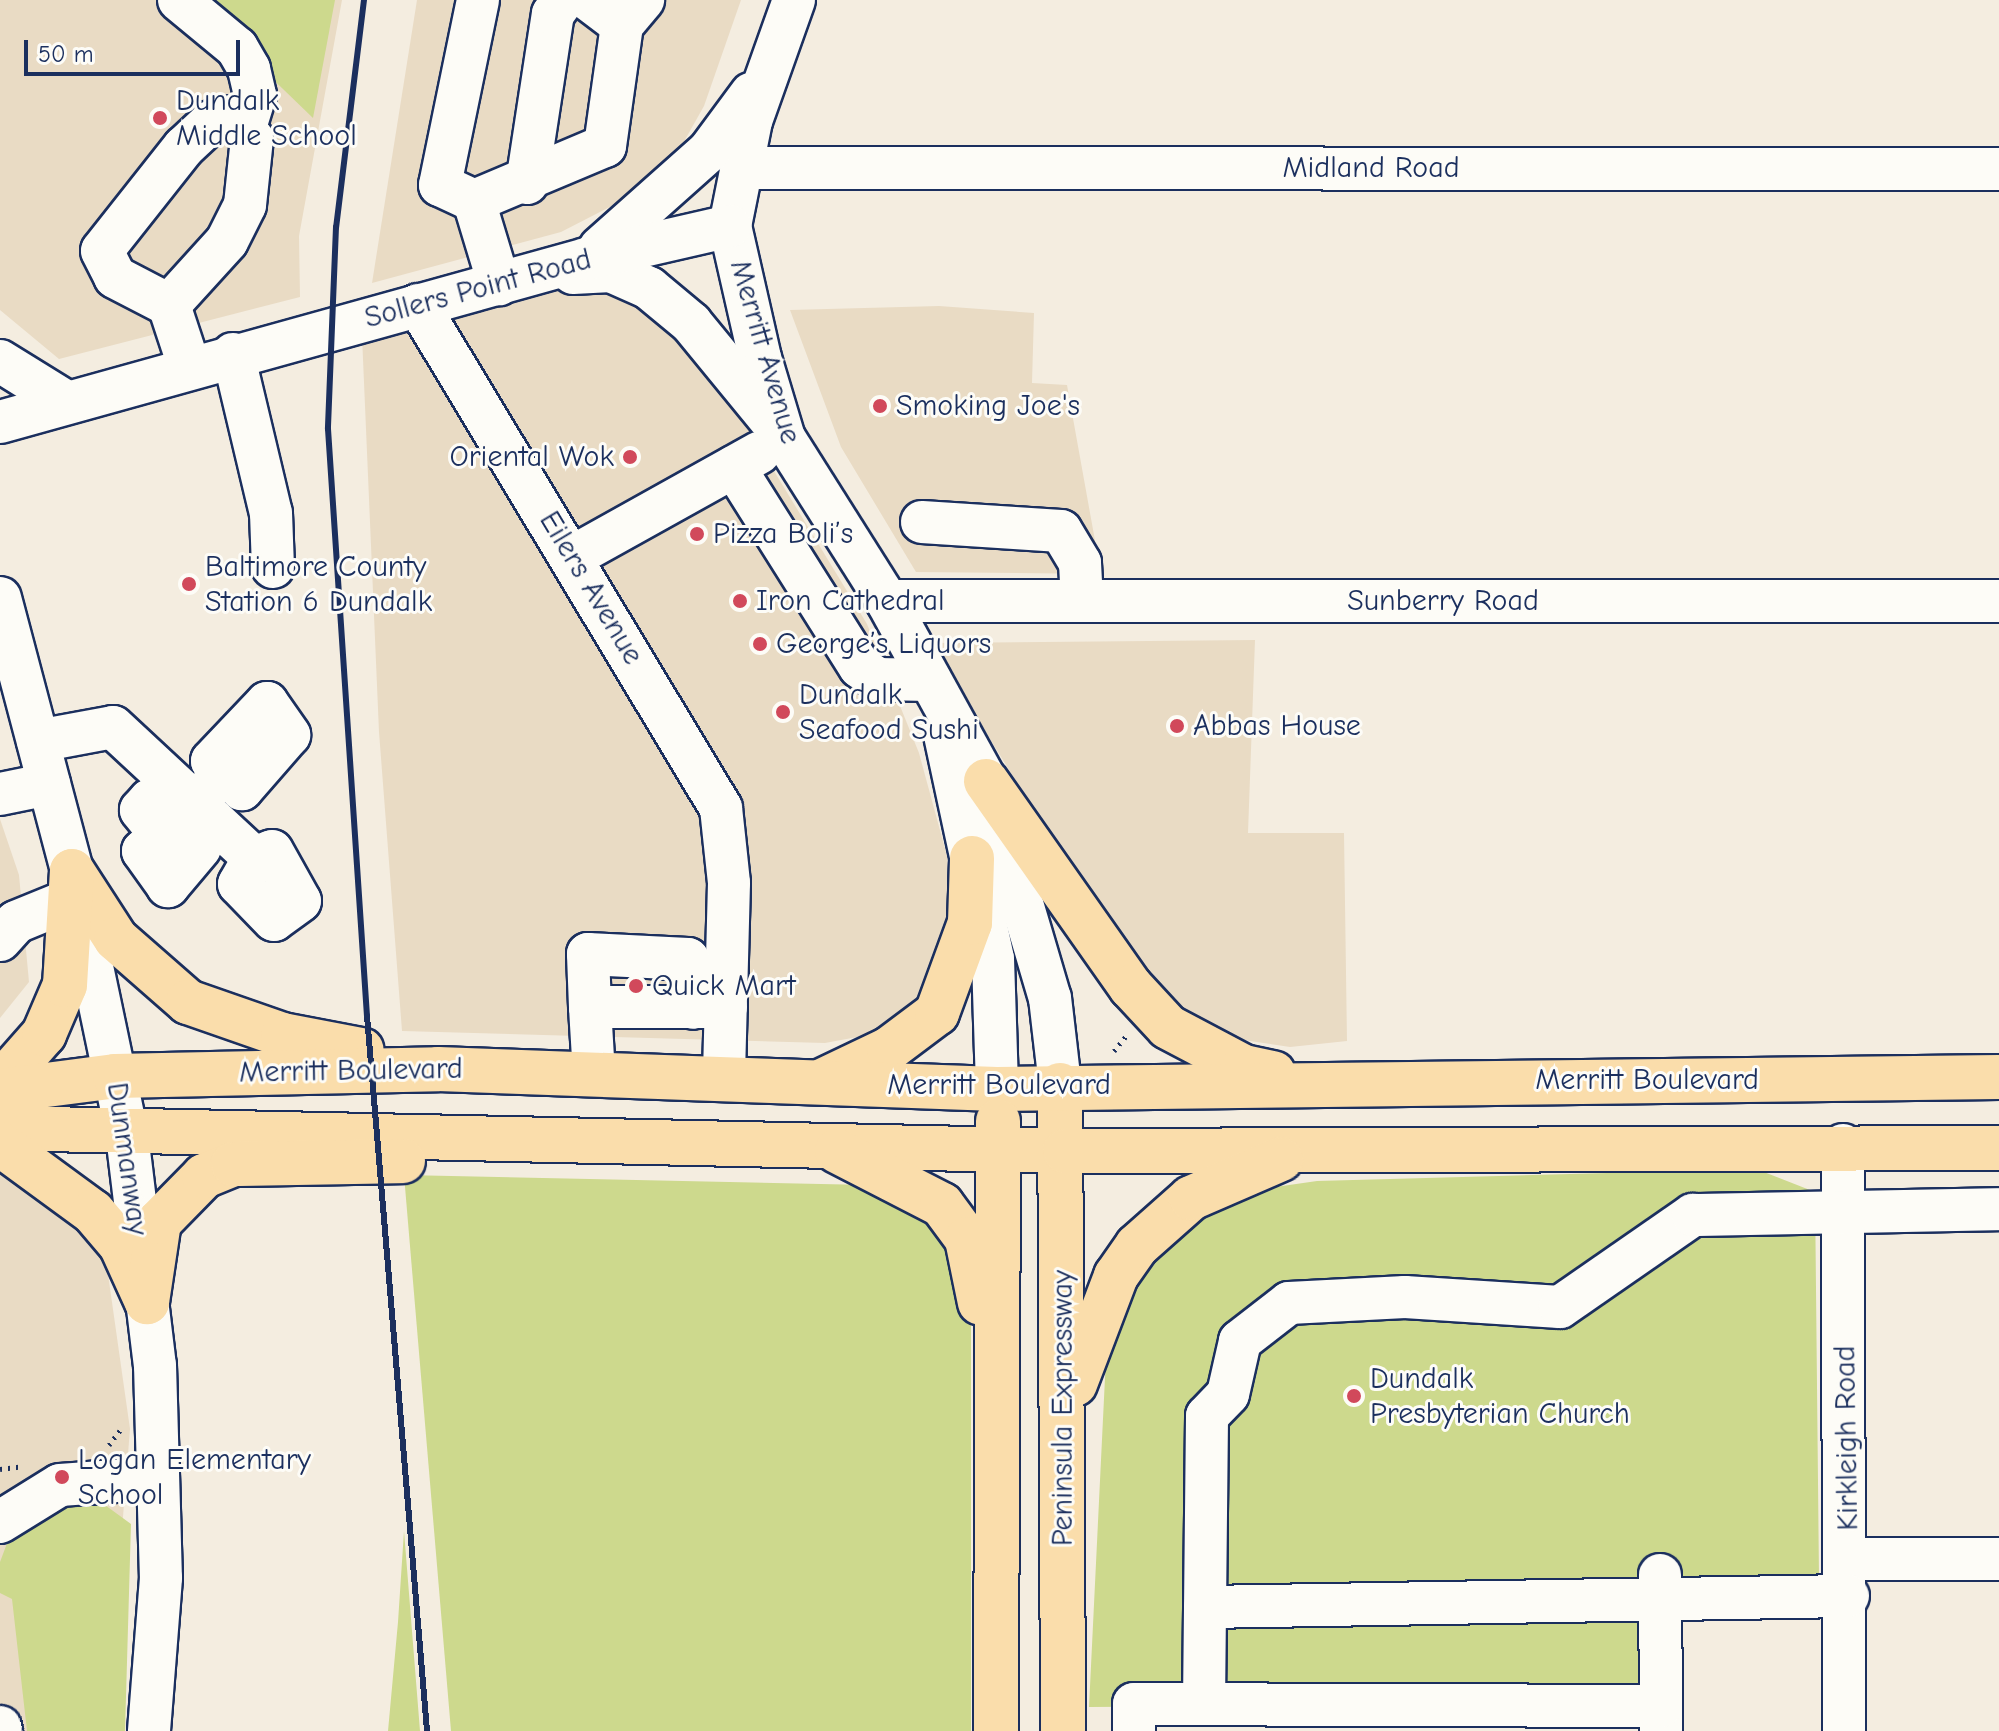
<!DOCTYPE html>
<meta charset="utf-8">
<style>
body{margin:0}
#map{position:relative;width:1999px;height:1731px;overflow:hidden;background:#f4ede0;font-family:"Comic Neue",sans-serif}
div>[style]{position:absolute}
.built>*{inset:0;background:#e9dbc4}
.green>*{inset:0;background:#cdd98d}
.path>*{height:5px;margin-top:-2.5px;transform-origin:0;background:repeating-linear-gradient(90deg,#1b2f5e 0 2px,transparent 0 8px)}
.roads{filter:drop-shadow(2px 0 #1b2f5e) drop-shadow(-2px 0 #1b2f5e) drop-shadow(0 2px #1b2f5e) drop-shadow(0 -2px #1b2f5e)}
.minor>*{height:42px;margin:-21px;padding:0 21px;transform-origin:21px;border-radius:21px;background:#fdfcf7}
.major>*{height:44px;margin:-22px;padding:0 22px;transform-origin:22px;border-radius:22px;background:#faddab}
.rail>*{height:6px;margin:-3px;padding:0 3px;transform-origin:3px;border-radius:3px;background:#1b2f5e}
.dots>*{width:22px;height:22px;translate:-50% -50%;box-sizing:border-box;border:4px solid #fdfcf7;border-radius:50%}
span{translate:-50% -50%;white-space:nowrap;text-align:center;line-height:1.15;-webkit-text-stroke:6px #fdfcf7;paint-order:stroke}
.poi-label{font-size:30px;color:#1b2f5e}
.left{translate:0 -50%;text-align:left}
.right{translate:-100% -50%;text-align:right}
.street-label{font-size:30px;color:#1b2f5e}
.scale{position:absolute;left:24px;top:40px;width:216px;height:36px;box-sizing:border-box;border:4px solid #1b2f5e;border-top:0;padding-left:10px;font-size:24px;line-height:28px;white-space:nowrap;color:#1b2f5e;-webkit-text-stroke:6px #fdfcf7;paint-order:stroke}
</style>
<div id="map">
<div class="built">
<i style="clip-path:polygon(0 0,342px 0,299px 236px,300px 297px,59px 359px,0 310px)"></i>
<i style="clip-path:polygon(417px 0,741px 0,704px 106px,677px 154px,635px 194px,561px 232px,372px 283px)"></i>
<i style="clip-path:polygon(608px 282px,695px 341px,867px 624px,919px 753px,947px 856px,953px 945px,936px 993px,895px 1030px,825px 1043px,402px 1031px,379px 732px,362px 336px,547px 287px)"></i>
<i style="clip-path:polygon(939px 306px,1034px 313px,1032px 383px,1067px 385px,1101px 574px,916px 572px,841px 447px,790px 310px)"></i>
<i style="clip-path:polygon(1255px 640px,1248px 833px,1344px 833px,1347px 1041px,1290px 1047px,1210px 1035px,1167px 1002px,1086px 895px,931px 643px)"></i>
<i style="clip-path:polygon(0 819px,19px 875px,29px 982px,0 1018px)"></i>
<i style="clip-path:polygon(0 1156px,104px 1246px,130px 1429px,106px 1731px,0 1731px)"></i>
</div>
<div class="green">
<i style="clip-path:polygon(191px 0,335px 0,313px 118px)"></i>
<i style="clip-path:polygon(1756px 1169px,1815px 1192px,1819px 1578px,1644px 1587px,1644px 1693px,1622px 1703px,1089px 1707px,1108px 1316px,1145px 1249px,1212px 1196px,1317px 1181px)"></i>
<i style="clip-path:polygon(404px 1175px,868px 1185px,944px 1224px,971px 1292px,971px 1731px,451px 1731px)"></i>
<i style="clip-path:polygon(94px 1497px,131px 1524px,125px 1731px,27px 1731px,12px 1599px,0 1593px,0 1562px,12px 1530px,35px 1514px)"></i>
<i style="clip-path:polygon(404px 1531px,420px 1731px,388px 1731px,398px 1622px)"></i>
</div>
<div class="path">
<i style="left:1114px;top:1051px;width:22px;rotate:-51deg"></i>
<i style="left:109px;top:1445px;width:20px;rotate:-53deg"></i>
<i style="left:0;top:1469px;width:23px;rotate:-7deg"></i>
</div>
<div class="roads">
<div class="minor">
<i style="left:179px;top:0;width:75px;rotate:39.6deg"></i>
<i style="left:237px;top:48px;width:24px;rotate:60deg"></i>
<i style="left:249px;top:69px;width:27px;rotate:77deg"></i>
<i style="left:255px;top:95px;width:34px;rotate:107deg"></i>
<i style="left:478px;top:0;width:189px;rotate:101.6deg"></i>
<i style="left:440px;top:185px;width:38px;rotate:25deg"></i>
<i style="left:474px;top:201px;width:87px;rotate:73.2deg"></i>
<i style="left:589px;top:0;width:41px;rotate:37.1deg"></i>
<i style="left:622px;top:25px;width:33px;rotate:-50deg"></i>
<i style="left:794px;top:0;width:128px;rotate:109.6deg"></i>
<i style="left:751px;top:121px;width:107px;rotate:101.3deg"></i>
<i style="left:730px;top:226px;width:135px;rotate:77.2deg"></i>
<i style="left:760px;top:358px;width:84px;rotate:73.3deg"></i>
<i style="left:784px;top:438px;width:193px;rotate:57.7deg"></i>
<i style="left:887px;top:601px;width:205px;rotate:61.2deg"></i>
<i style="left:986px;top:781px;width:226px;rotate:73.6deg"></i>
<i style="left:1050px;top:998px;width:88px;rotate:83.4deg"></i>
<i style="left:742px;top:168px;width:1257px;rotate:0.05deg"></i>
<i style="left:527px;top:183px;width:171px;rotate:-81.3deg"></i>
<i style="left:553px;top:14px;width:17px;rotate:-54deg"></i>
<i style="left:474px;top:201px;width:142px;rotate:-22.8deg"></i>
<i style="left:605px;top:146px;width:122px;rotate:-82deg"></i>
<i style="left:600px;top:248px;width:146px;rotate:-41.7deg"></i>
<i style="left:709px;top:151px;width:71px;rotate:-53.6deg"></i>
<i style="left:573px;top:273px;width:38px;rotate:-3deg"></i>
<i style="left:611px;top:271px;width:42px;rotate:24.1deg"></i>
<i style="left:649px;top:288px;width:55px;rotate:39.8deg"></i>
<i style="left:691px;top:323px;width:123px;rotate:50.6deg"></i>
<i style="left:169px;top:305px;width:86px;rotate:-47.8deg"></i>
<i style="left:227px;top:241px;width:40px;rotate:-63.4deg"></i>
<i style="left:245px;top:205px;width:67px;rotate:-84deg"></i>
<i style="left:252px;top:138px;width:29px;rotate:-134deg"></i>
<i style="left:232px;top:117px;width:22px;rotate:167deg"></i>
<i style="left:211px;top:122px;width:37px;rotate:137deg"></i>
<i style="left:184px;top:147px;width:132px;rotate:128.3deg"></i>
<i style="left:102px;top:251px;width:29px;rotate:63deg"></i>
<i style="left:115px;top:277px;width:61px;rotate:27.4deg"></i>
<i style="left:169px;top:305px;width:64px;rotate:71.8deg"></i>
<i style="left:418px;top:305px;width:587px;rotate:58.94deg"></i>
<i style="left:721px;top:808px;width:75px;rotate:83.9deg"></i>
<i style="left:729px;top:883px;width:197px;rotate:91.5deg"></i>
<i style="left:233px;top:354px;width:163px;rotate:76.6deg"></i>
<i style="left:271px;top:513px;width:54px;rotate:87.9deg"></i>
<i style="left:0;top:361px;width:78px;rotate:31.8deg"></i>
<i style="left:0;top:422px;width:608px;rotate:-15.54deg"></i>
<i style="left:586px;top:259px;width:148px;rotate:-12.9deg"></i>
<i style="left:734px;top:467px;width:236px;rotate:57.8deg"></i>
<i style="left:860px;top:667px;width:22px;rotate:34deg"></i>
<i style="left:878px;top:679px;width:52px;rotate:1.1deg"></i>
<i style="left:922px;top:522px;width:139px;rotate:3.7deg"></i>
<i style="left:1061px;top:531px;width:37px;rotate:59deg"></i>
<i style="left:1080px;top:563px;width:38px;rotate:87deg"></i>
<i style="left:572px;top:557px;width:214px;rotate:-29.1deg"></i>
<i style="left:0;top:598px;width:282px;rotate:75.2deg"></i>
<i style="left:72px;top:871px;width:270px;rotate:78.2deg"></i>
<i style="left:127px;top:1135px;width:232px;rotate:83.1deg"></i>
<i style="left:155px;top:1365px;width:213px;rotate:88.4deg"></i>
<i style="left:161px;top:1578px;width:153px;rotate:94.5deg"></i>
<i style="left:887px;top:601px;width:1112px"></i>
<i style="left:267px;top:703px;width:39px;rotate:55deg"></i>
<i style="left:289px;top:735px;width:72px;rotate:131deg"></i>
<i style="left:242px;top:789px;width:41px;rotate:-137deg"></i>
<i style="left:212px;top:761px;width:80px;rotate:-46.5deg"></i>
<i style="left:945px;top:735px;width:229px;rotate:77.9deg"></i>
<i style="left:993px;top:959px;width:130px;rotate:88.2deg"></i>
<i style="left:38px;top:741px;width:76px;rotate:-10.6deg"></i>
<i style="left:113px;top:727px;width:192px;rotate:42.9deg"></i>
<i style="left:254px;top:858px;width:19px;rotate:-21deg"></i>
<i style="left:272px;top:851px;width:57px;rotate:60.8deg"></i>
<i style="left:300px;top:901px;width:32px;rotate:144deg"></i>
<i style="left:274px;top:920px;width:50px;rotate:-134.2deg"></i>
<i style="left:239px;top:884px;width:30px;rotate:-60deg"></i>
<i style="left:0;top:794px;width:50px;rotate:-11.5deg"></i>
<i style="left:161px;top:835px;width:32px;rotate:-129deg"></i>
<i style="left:141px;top:810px;width:13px;rotate:-48deg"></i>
<i style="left:150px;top:800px;width:32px;rotate:44deg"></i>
<i style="left:173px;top:822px;width:37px;rotate:44deg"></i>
<i style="left:200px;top:848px;width:50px;rotate:130.1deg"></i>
<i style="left:168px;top:886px;width:43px;rotate:-125.5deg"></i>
<i style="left:143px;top:851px;width:24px;rotate:-42deg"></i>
<i style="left:161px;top:835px;width:18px;rotate:-47deg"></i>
<i style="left:173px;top:822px;width:30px;rotate:-42deg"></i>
<i style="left:195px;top:802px;width:42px;rotate:-44deg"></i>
<i style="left:0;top:940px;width:24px;rotate:-48deg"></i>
<i style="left:16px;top:922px;width:61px;rotate:-22.3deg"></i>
<i style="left:590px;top:1007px;width:53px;rotate:-92.2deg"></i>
<i style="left:588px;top:954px;width:100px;rotate:2.9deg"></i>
<i style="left:688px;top:959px;width:49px;rotate:84.2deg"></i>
<i style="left:594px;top:1075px;width:68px;rotate:-93.4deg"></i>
<i style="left:590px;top:1007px;width:136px"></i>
<i style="left:1843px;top:1145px;width:586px;rotate:89.9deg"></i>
<i style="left:0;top:1522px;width:70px;rotate:-31.7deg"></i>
<i style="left:60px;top:1485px;width:98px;rotate:-4.1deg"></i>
<i style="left:1849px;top:1559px;width:150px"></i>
<i style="left:1660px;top:1575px;width:156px;rotate:89.6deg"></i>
<i style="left:1205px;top:1607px;width:643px;rotate:-0.98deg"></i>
<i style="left:1204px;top:1704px;width:288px;rotate:-89.4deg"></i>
<i style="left:1207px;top:1416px;width:30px;rotate:-46deg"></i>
<i style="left:1228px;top:1394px;width:54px;rotate:-77.2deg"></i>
<i style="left:1240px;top:1341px;width:62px;rotate:-37.8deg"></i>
<i style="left:1289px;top:1303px;width:116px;rotate:-3deg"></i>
<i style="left:1405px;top:1297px;width:155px;rotate:3.7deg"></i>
<i style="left:1560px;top:1307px;width:162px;rotate:-34.7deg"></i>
<i style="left:1693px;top:1215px;width:306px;rotate:-1.1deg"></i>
<i style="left:0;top:1727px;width:4px;rotate:76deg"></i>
<i style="left:1134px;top:1731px;width:27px;rotate:-90deg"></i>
<i style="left:1134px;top:1704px;width:527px;rotate:0.22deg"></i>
</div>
<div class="major">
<i style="left:986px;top:781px;width:252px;rotate:54.9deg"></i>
<i style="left:1131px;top:987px;width:54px;rotate:47.2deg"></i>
<i style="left:1168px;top:1027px;width:86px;rotate:27.8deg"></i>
<i style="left:1244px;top:1067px;width:30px;rotate:12deg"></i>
<i style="left:72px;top:871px;width:81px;rotate:57.1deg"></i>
<i style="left:116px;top:939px;width:96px;rotate:41.2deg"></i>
<i style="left:188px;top:1002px;width:101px;rotate:19.2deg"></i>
<i style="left:283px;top:1035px;width:80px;rotate:10.8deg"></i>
<i style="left:824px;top:1080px;width:72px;rotate:-25.5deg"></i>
<i style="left:889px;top:1049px;width:60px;rotate:-36.9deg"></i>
<i style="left:937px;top:1013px;width:96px;rotate:-69.9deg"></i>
<i style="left:970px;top:923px;width:65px;rotate:-88.2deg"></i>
<i style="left:0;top:1084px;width:67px;rotate:-48.7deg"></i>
<i style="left:44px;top:1034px;width:53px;rotate:-66.8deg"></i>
<i style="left:65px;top:985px;width:114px;rotate:-86.5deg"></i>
<i style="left:1060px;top:1085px;width:646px;rotate:89.73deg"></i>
<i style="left:0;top:1091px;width:116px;rotate:-7.4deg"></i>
<i style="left:115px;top:1076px;width:323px;rotate:-1.2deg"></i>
<i style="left:438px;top:1069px;width:559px;rotate:2.05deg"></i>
<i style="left:997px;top:1089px;width:1002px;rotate:-0.69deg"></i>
<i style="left:0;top:1128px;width:1065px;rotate:1.24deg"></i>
<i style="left:1065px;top:1151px;width:934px;rotate:-0.18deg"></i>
<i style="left:0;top:1144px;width:115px;rotate:36.2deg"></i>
<i style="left:93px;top:1212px;width:43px;rotate:49.7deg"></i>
<i style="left:121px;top:1245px;width:63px;rotate:65.5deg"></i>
<i style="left:837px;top:1151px;width:118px;rotate:27.2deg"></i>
<i style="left:942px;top:1205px;width:42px;rotate:53.7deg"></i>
<i style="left:967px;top:1239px;width:65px;rotate:78.5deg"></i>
<i style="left:147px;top:1302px;width:81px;rotate:-81.5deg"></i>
<i style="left:159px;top:1222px;width:64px;rotate:-45.6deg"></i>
<i style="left:204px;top:1176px;width:31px;rotate:-22deg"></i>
<i style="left:233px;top:1164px;width:170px;rotate:-1deg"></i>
<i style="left:1075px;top:1384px;width:116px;rotate:-69.2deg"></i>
<i style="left:1116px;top:1276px;width:37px;rotate:-55deg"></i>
<i style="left:1137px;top:1246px;width:72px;rotate:-41.6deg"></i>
<i style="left:1191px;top:1198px;width:98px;rotate:-23.4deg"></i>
<i style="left:996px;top:1731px;width:610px;rotate:-89.81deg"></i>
</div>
</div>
<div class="rail">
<i style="left:364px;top:0;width:229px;rotate:97deg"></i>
<i style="left:336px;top:227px;width:202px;rotate:92.3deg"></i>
<i style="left:328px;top:429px;width:588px;rotate:86.2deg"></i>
<i style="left:367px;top:1016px;width:718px;rotate:85.2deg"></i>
</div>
<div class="dots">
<i style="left:160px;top:118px;background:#d1495b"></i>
<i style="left:880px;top:406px;background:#d1495b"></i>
<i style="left:630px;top:457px;background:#d1495b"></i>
<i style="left:697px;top:534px;background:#d1495b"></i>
<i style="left:189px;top:584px;background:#d1495b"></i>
<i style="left:740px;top:601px;background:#d1495b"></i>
<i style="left:760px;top:644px;background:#d1495b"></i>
<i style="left:783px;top:712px;background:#d1495b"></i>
<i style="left:1177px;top:726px;background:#d1495b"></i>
<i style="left:636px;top:986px;background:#d1495b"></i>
<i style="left:1354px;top:1396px;background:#d1495b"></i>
<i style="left:62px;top:1477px;background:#d1495b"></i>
</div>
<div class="poi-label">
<span class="left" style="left:176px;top:118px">Dundalk<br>Middle School</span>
<span class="left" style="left:896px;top:406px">Smoking Joe's</span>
<span class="right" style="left:614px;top:457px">Oriental Wok</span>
<span class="left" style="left:713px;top:534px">Pizza Boli’s</span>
<span class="left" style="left:205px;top:584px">Baltimore County<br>Station 6 Dundalk</span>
<span class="left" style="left:756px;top:601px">Iron Cathedral</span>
<span class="left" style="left:776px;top:644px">George’s Liquors</span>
<span class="left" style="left:799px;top:712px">Dundalk<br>Seafood Sushi</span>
<span class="left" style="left:1193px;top:726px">Abbas House</span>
<span class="left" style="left:652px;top:986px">Quick Mart</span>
<span class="left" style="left:1370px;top:1396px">Dundalk<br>Presbyterian Church</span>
<span class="left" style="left:78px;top:1477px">Logan Elementary<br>School</span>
</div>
<div class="street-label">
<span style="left:1371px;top:168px">Midland Road</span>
<span style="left:478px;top:289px;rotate:-15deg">Sollers Point Road</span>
<span style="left:765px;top:352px;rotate:74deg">Merritt Avenue</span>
<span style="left:591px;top:588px;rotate:59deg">Eilers Avenue</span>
<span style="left:1443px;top:601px">Sunberry Road</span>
<span style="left:351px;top:1071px;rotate:-1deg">Merritt Boulevard</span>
<span style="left:1647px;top:1080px">Merritt Boulevard</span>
<span style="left:999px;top:1085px">Merritt Boulevard</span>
<span style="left:127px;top:1159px;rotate:82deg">Dunmanway</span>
<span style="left:1063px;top:1408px;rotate:-90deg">Peninsula Expressway</span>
<span style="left:1847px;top:1438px;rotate:-91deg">Kirkleigh Road</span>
</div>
<div class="scale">50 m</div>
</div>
